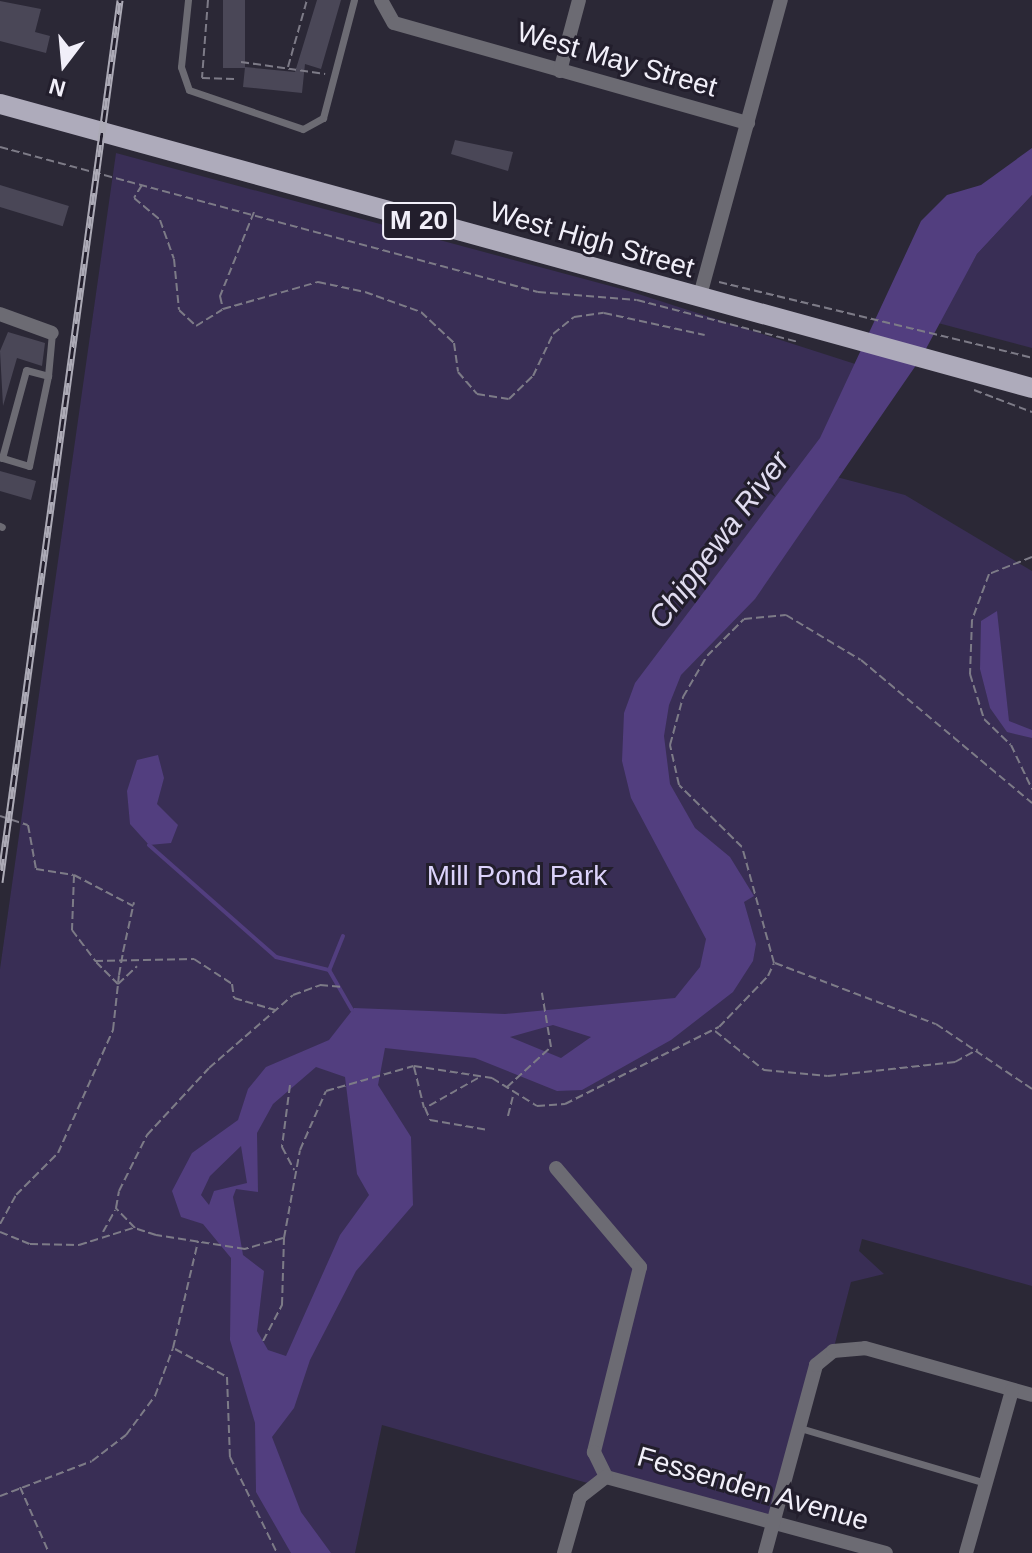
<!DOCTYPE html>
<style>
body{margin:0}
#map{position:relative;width:1032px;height:1553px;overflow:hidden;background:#2b2836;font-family:Arial,sans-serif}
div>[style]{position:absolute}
.green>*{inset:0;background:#392e55}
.water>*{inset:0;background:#523e7f}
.stream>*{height:4px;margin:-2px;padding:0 2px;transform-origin:2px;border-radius:2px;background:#523e7f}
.building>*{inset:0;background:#4a4757;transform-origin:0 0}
.path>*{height:2px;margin-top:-1px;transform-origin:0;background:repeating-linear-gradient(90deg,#7d7b87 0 8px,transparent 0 12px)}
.lane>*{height:7px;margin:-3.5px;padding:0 3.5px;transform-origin:3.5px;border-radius:3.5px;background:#6c6b73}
.street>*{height:14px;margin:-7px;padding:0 7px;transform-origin:7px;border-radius:7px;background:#6c6b73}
.primary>*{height:20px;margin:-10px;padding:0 10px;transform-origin:10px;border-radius:10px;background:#aeabbb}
.rail>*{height:7px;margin-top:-3.5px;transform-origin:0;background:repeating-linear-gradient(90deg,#221e2c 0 12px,#acaab6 0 24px);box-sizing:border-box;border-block:2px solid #acaab6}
.path-bridge>*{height:2px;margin-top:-1px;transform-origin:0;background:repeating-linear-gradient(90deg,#7d7b87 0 8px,transparent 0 12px)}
span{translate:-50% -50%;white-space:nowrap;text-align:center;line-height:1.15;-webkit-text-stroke:6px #221e2c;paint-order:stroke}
.shield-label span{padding:2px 6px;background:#221e2c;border:2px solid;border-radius:6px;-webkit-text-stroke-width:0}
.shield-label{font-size:26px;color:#f1eff9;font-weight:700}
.street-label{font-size:28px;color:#f1eff9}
.park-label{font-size:28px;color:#dcd3fb}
.water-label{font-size:30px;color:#e0dcf0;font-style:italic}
.north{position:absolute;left:24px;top:24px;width:80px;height:80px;-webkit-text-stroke:6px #221e2c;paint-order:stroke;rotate:196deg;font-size:22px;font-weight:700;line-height:32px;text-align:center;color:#f1eff9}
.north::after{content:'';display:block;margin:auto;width:28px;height:36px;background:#f1eff9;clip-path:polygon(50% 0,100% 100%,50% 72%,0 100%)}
</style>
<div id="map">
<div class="green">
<i style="clip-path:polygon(116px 153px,629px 291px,877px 371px,810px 470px,905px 495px,1032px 571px,1032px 1286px,862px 1239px,859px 1251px,884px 1274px,851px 1282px,833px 1351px,816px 1365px,773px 1520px,624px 1478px,591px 1484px,382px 1425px,355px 1553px,0 1553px,0 969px)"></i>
<i style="clip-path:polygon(1032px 195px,1032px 348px,938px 323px,977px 254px)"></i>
</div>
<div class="water">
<i style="clip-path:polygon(evenodd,1032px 148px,1032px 195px,977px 254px,921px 358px,755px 599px,681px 675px,669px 705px,664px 736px,670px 784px,695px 828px,730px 857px,754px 896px,744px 902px,756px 944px,753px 961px,733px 992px,671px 1040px,582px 1090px,557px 1091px,475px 1058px,385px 1048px,378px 1085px,411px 1137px,413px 1205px,356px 1271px,310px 1360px,294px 1408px,272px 1437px,301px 1512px,331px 1553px,291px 1553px,256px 1492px,255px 1423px,230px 1340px,231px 1258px,203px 1224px,181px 1217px,172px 1191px,192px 1153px,238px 1120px,248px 1089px,266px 1067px,329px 1040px,354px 1008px,505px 1014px,675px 998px,700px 967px,706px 939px,631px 798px,622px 761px,624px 713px,635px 683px,820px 438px,921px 221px,947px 195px,981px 185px,1032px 148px,553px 1025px,591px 1037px,561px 1058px,510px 1037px,553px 1025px,1032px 148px,316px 1067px,345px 1077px,357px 1174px,369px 1195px,340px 1235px,286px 1356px,268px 1350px,257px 1331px,264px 1271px,243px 1255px,233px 1197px,236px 1189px,258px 1192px,257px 1133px,273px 1104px,316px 1067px,1032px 148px,241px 1146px,247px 1183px,214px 1191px,209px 1205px,201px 1195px,210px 1176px,241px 1146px)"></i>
<i style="clip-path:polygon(997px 611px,1009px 721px,1032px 730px,1032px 738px,1007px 732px,990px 708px,980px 669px,981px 621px)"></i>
<i style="clip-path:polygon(158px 755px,164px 778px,157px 804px,178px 825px,171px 843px,149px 845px,130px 824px,127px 791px,137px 760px)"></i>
</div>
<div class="stream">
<i style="left:149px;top:845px;width:169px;rotate:41.4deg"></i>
<i style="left:276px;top:957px;width:55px;rotate:13.8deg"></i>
<i style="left:343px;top:936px;width:37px;rotate:112deg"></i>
<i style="left:329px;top:970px;width:46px;rotate:60.1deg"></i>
</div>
<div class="building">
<i style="left:223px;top:0;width:22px;height:68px"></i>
<i style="clip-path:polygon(317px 0,341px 0,321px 69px,305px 64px,302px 93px,243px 87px,245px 67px,295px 72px)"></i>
<i style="clip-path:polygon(0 1px,41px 9px,35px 32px,50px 36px,46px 53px,0 41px)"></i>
<i style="clip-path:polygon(455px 140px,513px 152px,508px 171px,451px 154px)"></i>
<i style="left:0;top:185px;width:72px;height:21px;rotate:17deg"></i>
<i style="clip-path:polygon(8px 332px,45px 343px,42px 366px,17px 358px,3px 406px,0 351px)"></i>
<i style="clip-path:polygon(0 471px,36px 481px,31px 500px,0 491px)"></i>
</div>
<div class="path">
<i style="left:208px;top:0;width:78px;rotate:94.4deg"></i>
<i style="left:202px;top:78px;width:32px;rotate:2deg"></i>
<i style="left:241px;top:62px;width:85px;rotate:8.1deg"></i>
<i style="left:288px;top:67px;width:70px;rotate:-74.2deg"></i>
<i style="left:0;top:147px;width:557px;rotate:15.08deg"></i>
<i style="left:538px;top:292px;width:99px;rotate:4.6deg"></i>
<i style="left:637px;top:300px;width:166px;rotate:14.6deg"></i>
<i style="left:142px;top:185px;width:15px;rotate:122deg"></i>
<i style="left:134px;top:198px;width:34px;rotate:40deg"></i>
<i style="left:160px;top:220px;width:41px;rotate:70.3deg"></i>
<i style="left:174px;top:259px;width:51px;rotate:84.4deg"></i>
<i style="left:179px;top:310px;width:23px;rotate:43deg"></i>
<i style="left:196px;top:326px;width:31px;rotate:-32deg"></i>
<i style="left:254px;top:212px;width:91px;rotate:112deg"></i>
<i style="left:220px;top:296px;width:13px;rotate:77deg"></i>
<i style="left:223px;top:309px;width:99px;rotate:-15.9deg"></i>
<i style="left:318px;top:282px;width:48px;rotate:12deg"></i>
<i style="left:365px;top:292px;width:59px;rotate:19.7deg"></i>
<i style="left:421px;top:312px;width:45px;rotate:43.2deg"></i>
<i style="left:454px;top:343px;width:29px;rotate:82deg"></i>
<i style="left:458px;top:372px;width:29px;rotate:49deg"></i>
<i style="left:477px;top:394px;width:32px;rotate:9deg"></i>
<i style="left:509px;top:399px;width:33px;rotate:-44deg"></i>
<i style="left:533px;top:376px;width:47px;rotate:-64.5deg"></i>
<i style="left:553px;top:334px;width:27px;rotate:-39deg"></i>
<i style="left:574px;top:317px;width:30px;rotate:-8deg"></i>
<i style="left:604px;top:313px;width:103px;rotate:12.3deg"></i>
<i style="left:719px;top:282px;width:322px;rotate:13.6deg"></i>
<i style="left:974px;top:390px;width:62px;rotate:20.8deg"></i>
<i style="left:1032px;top:557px;width:46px;rotate:158.4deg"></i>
<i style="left:989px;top:574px;width:49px;rotate:110.3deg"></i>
<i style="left:972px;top:620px;width:54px;rotate:92.1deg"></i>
<i style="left:970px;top:674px;width:47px;rotate:72.7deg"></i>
<i style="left:984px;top:719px;width:37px;rotate:44deg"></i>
<i style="left:1011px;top:745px;width:49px;rotate:64.5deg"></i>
<i style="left:0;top:816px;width:29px;rotate:18deg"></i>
<i style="left:28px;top:825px;width:45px;rotate:79.7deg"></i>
<i style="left:36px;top:869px;width:38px;rotate:9deg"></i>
<i style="left:74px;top:875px;width:67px;rotate:27.7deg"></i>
<i style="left:74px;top:875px;width:55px;rotate:92.1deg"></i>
<i style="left:72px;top:930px;width:39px;rotate:53deg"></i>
<i style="left:95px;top:961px;width:99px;rotate:-1.2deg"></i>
<i style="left:194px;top:959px;width:45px;rotate:33.3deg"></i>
<i style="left:232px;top:984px;width:14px;rotate:82deg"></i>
<i style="left:234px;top:998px;width:43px;rotate:16.3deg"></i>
<i style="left:123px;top:952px;width:51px;rotate:-77.6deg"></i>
<i style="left:96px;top:962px;width:31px;rotate:45deg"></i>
<i style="left:118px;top:984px;width:26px;rotate:-43deg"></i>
<i style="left:775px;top:963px;width:172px;rotate:20.8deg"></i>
<i style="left:936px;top:1024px;width:116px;rotate:34.1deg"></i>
<i style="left:715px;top:1031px;width:63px;rotate:38.5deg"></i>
<i style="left:764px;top:1070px;width:64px;rotate:5.4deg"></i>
<i style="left:828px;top:1076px;width:128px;rotate:-6.3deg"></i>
<i style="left:955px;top:1062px;width:26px;rotate:-29deg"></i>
<i style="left:414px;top:1067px;width:42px;rotate:76.3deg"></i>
<i style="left:478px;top:1078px;width:61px;rotate:150.5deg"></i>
<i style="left:425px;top:1108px;width:13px;rotate:67deg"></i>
<i style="left:430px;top:1120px;width:59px;rotate:9.8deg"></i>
<i style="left:290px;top:1085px;width:63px;rotate:97.4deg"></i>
<i style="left:282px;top:1147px;width:26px;rotate:62deg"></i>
<i style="left:507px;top:1087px;width:59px;rotate:-42.3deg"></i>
<i style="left:551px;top:1047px;width:55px;rotate:-99.5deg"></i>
<i style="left:508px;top:1116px;width:21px;rotate:-76deg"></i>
<i style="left:0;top:1224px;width:33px;rotate:-61deg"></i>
<i style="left:16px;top:1195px;width:59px;rotate:-45deg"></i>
<i style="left:58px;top:1153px;width:135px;rotate:-65.9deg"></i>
<i style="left:113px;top:1030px;width:55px;rotate:-83.8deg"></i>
<i style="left:0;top:1232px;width:32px;rotate:22deg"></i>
<i style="left:30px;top:1244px;width:49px;rotate:1.2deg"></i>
<i style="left:79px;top:1245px;width:57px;rotate:-17.5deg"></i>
<i style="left:103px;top:1232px;width:25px;rotate:-61deg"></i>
<i style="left:283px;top:1238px;width:40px;rotate:164deg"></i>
<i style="left:245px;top:1249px;width:90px;rotate:-171.1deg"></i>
<i style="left:156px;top:1235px;width:22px;rotate:-162deg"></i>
<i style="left:135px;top:1228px;width:28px;rotate:-134deg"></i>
<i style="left:116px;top:1208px;width:17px;rotate:-80deg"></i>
<i style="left:119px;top:1191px;width:63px;rotate:-63.4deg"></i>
<i style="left:147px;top:1135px;width:91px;rotate:-47.2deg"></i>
<i style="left:209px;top:1068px;width:111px;rotate:-41deg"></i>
<i style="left:293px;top:995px;width:29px;rotate:-20deg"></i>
<i style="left:320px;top:985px;width:23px;rotate:5deg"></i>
<i style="left:263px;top:1341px;width:41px;rotate:-62.2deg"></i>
<i style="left:282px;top:1305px;width:67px;rotate:-88.3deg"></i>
<i style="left:284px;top:1238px;width:89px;rotate:-79.7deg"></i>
<i style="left:300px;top:1150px;width:64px;rotate:-66.2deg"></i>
<i style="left:326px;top:1091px;width:91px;rotate:-15.9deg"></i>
<i style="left:414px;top:1066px;width:79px;rotate:8.7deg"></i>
<i style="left:492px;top:1078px;width:53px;rotate:31.9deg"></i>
<i style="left:537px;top:1106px;width:28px;rotate:-4deg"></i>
<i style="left:565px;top:1104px;width:172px;rotate:-26.6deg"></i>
<i style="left:719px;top:1027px;width:71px;rotate:-46.1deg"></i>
<i style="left:768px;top:976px;width:14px;rotate:-65deg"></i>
<i style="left:774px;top:963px;width:120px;rotate:-105.4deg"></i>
<i style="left:742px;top:847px;width:88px;rotate:-135.5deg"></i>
<i style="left:679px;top:785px;width:41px;rotate:-102.7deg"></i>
<i style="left:670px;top:745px;width:50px;rotate:-74.8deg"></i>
<i style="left:683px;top:697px;width:48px;rotate:-59.7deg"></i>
<i style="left:707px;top:656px;width:52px;rotate:-45deg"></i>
<i style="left:744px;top:619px;width:42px;rotate:-5.4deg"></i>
<i style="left:786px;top:615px;width:87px;rotate:31deg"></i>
<i style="left:861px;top:660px;width:223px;rotate:39.9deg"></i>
<i style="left:175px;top:1349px;width:59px;rotate:28.3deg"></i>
<i style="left:227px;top:1377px;width:80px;rotate:87.9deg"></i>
<i style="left:230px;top:1457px;width:107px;rotate:63.9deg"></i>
<i style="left:20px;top:1487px;width:72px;rotate:66.3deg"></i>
<i style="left:0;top:1496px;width:98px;rotate:-20.8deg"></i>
<i style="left:92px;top:1461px;width:43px;rotate:-37.4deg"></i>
<i style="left:126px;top:1435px;width:49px;rotate:-53.4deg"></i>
<i style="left:155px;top:1396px;width:51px;rotate:-69.4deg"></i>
<i style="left:173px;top:1348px;width:110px;rotate:-76.8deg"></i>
</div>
<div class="lane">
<i style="left:188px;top:0;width:67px;rotate:96deg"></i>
<i style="left:181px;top:67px;width:24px;rotate:71deg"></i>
<i style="left:189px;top:90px;width:120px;rotate:18.9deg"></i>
<i style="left:303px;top:129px;width:23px;rotate:-29deg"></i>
<i style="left:323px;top:118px;width:122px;rotate:-75.3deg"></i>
<i style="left:48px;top:376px;width:92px;rotate:101.9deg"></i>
<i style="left:29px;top:466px;width:28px;rotate:-163deg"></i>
<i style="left:2px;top:458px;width:91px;rotate:-74.7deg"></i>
<i style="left:26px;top:370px;width:23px;rotate:15deg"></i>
<i style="left:48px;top:376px;width:43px;rotate:-84.7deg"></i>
<i style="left:0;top:526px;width:2px;rotate:27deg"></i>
<i style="left:800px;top:1428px;width:194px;rotate:16.5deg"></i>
</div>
<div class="street">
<i style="left:381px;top:0;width:26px;rotate:61deg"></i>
<i style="left:394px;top:23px;width:368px;rotate:15.8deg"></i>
<i style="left:560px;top:71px;width:73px;rotate:-75deg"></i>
<i style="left:699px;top:299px;width:310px;rotate:-74.7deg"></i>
<i style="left:0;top:314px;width:55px;rotate:20.1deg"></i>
<i style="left:556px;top:1168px;width:130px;rotate:49.7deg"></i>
<i style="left:640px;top:1267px;width:191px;rotate:104deg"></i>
<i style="left:594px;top:1452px;width:28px;rotate:64deg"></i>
<i style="left:606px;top:1477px;width:290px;rotate:15.2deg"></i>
<i style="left:564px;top:1553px;width:58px;rotate:-74.1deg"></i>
<i style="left:580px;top:1497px;width:33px;rotate:-38deg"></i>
<i style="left:765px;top:1553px;width:195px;rotate:-74.8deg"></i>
<i style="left:816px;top:1365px;width:22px;rotate:-39deg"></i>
<i style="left:833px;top:1351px;width:32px;rotate:-5deg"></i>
<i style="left:865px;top:1348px;width:173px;rotate:15.7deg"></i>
<i style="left:966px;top:1553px;width:169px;rotate:-74.2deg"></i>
</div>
<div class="primary">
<i style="left:0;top:104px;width:1070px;rotate:15.39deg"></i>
</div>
<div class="rail">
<i style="left:0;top:882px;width:890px;rotate:-82.25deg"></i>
</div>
<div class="path-bridge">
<i style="left:119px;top:975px;width:23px;rotate:-80deg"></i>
</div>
<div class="shield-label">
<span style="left:419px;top:221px">M 20</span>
</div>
<div class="street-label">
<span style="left:617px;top:60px;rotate:16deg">West May Street</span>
<span style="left:592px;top:240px;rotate:16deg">West High Street</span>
<span style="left:753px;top:1489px;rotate:16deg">Fessenden Avenue</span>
</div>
<div class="park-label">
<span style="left:517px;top:876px">Mill Pond Park</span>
</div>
<div class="water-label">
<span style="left:719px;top:540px;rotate:-53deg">Chippewa River</span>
</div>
<div class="north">N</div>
</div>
